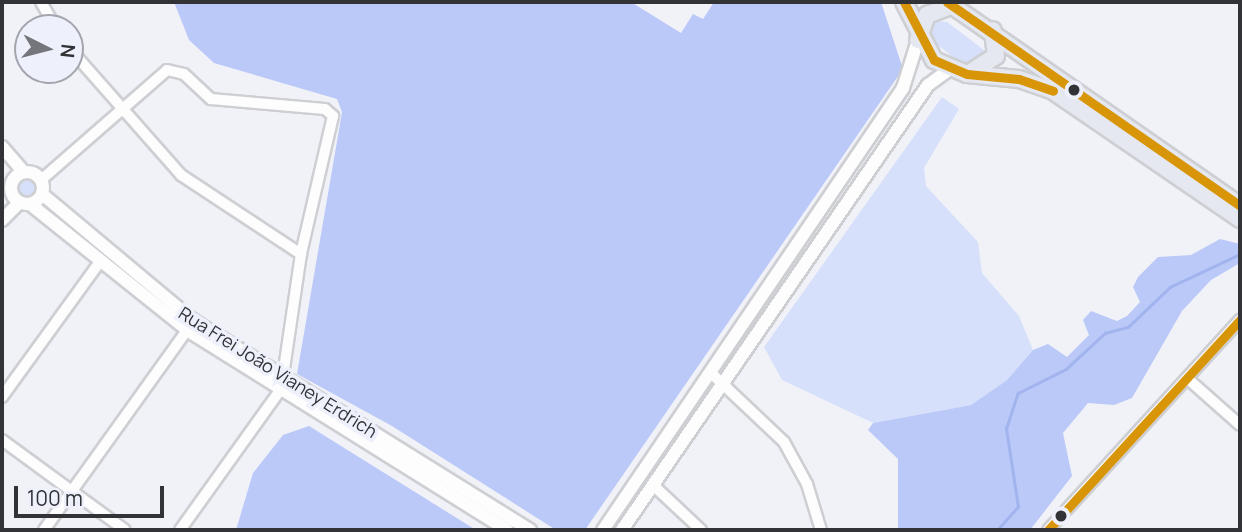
<!DOCTYPE html>
<meta charset="utf-8">
<style>
body{margin:0}
#map{position:relative;width:1242px;height:532px;overflow:hidden;background:#f1f2f8;font-family:Manrope,sans-serif}
div>[style]{position:absolute}
.green>*{inset:0;background:#d7e0fb}
.round{border-radius:50%}
.forest>*{inset:0;background:#bbc9f9}
.stream>*{height:2.5px;margin:-1.25px;padding:0 1.25px;transform-origin:1.25px;border-radius:1.25px;background:#a2b4ee}
.roads{filter:drop-shadow(2px 0 #cecfd3) drop-shadow(-2px 0 #cecfd3) drop-shadow(0 2px #cecfd3) drop-shadow(0 -2px #cecfd3)}
.minor>*{height:10px;margin:-5px;padding:0 5px;transform-origin:5px;border-radius:5px;background:#fdfdfe}
.tertiary>*{height:12px;margin:-6px;padding:0 6px;transform-origin:6px;border-radius:6px;background:#fdfdfe}
.tertiary>.ring{margin:-6px;padding:0;box-sizing:content-box;background:none;border:12px solid #fdfdfe;border-radius:50%}
.trunk>*{height:16px;margin:-8px;padding:0 8px;transform-origin:8px;border-radius:8px;background:#e5e8f0}
.bus-1>*{height:9px;margin:-4.5px;padding:0 4.5px;transform-origin:4.5px;border-radius:4.5px;background:#d99508}
.dots>*{width:19px;height:19px;translate:-50% -50%;box-sizing:border-box;border:4px solid #eef1fb;border-radius:50%}
span{translate:-50% -50%;white-space:nowrap;text-align:center;line-height:1.15;-webkit-text-stroke:7px #eef1fb;paint-order:stroke}
.street-label{font-size:18px;color:#323337}
.frame{position:absolute;inset:0;border:4px solid #323337;pointer-events:none}
.north{position:absolute;left:14px;top:14px;width:70px;height:70px;box-sizing:border-box;background:#eef1fb;border:2px solid #a3a5ad;border-radius:50%;rotate:96deg;font-size:19px;font-weight:700;line-height:28px;text-align:center;color:#323337}
.north::after{content:'';display:block;margin:auto;width:24px;height:32px;background:#75767b;clip-path:polygon(50% 0,100% 100%,50% 72%,0 100%)}
.scale{position:absolute;left:14px;top:486px;width:150px;height:32px;box-sizing:border-box;border:4px solid #323337;border-top:0;padding-left:9px;font-size:21px;line-height:24px;white-space:nowrap;color:#323337;-webkit-text-stroke:5px #eef1fb;paint-order:stroke}
</style>
<div id="map">
<div class="green">
<i style="clip-path:polygon(936px 21px,947px 22px,988px 53px,976px 64px,959px 62px,934px 42px,930px 30px)"></i>
<i style="clip-path:polygon(942px 97px,959px 109px,924px 168px,926px 186px,978px 242px,982px 273px,1019px 316px,1033px 350px,1007px 380px,971px 405px,873px 423px,782px 380px,764px 347px)"></i>
<i class="round" style="left:18px;top:179px;width:18px;height:18px"></i>
</div>
<div class="forest">
<i style="clip-path:polygon(174px 2px,631px 2px,681px 33px,693px 14px,703px 19px,714px 2px,881px 2px,903px 69px,585px 530px,556px 530px,392px 426px,297px 374px,342px 112px,337px 99px,214px 63px,189px 40px)"></i>
<i style="clip-path:polygon(1220px 239px,1240px 244px,1240px 263px,1211px 280px,1182px 311px,1132px 398px,1114px 405px,1088px 403px,1063px 433px,1072px 476px,1030px 530px,898px 530px,898px 459px,868px 430px,873px 423px,971px 405px,1007px 380px,1033px 350px,1048px 344px,1067px 357px,1089px 335px,1083px 320px,1091px 311px,1117px 321px,1127px 316px,1140px 302px,1133px 287px,1138px 277px,1158px 257px,1191px 255px)"></i>
<i style="clip-path:polygon(309px 426px,476px 530px,236px 530px,253px 473px,283px 435px)"></i>
</div>
<div class="stream">
<i style="left:997px;top:530px;width:31px;rotate:-48deg"></i>
<i style="left:1018px;top:507px;width:79px;rotate:-98.7deg"></i>
<i style="left:1006px;top:429px;width:38px;rotate:-72deg"></i>
<i style="left:1018px;top:393px;width:54px;rotate:-26.6deg"></i>
<i style="left:1066px;top:369px;width:53px;rotate:-42.7deg"></i>
<i style="left:1105px;top:333px;width:24px;rotate:-15deg"></i>
<i style="left:1128px;top:327px;width:58px;rotate:-43.6deg"></i>
<i style="left:1170px;top:287px;width:77px;rotate:-25.2deg"></i>
</div>
<div class="roads">
<div class="minor">
<i style="left:41px;top:2px;width:30px;rotate:60deg"></i>
<i style="left:70px;top:49px;width:168px;rotate:48.6deg"></i>
<i style="left:181px;top:175px;width:144px;rotate:33.4deg"></i>
<i style="left:41px;top:180px;width:167px;rotate:-41.1deg"></i>
<i style="left:167px;top:70px;width:17px;rotate:13deg"></i>
<i style="left:184px;top:74px;width:37px;rotate:43deg"></i>
<i style="left:211px;top:99px;width:114px;rotate:5deg"></i>
<i style="left:325px;top:109px;width:11px;rotate:41deg"></i>
<i style="left:333px;top:116px;width:142px;rotate:103.1deg"></i>
<i style="left:301px;top:254px;width:136px;rotate:98.4deg"></i>
<i style="left:281px;top:389px;width:173px;rotate:125.6deg"></i>
<i style="left:710px;top:372px;width:102px;rotate:43.4deg"></i>
<i style="left:784px;top:442px;width:48px;rotate:61.3deg"></i>
<i style="left:807px;top:484px;width:48px;rotate:73.1deg"></i>
<i style="left:1188px;top:379px;width:69px;rotate:41.5deg"></i>
<i style="left:2px;top:397px;width:165px;rotate:-54.1deg"></i>
<i style="left:2px;top:440px;width:152px;rotate:36.2deg"></i>
<i style="left:653px;top:485px;width:66px;rotate:43.2deg"></i>
<i style="left:44px;top:530px;width:251px;rotate:-54.4deg"></i>
<i style="left:1048px;top:530px;width:285px;rotate:-47.6deg"></i>
</div>
<div class="tertiary">
<i style="left:2px;top:147px;width:33px;rotate:49deg"></i>
<i class="ring" style="left:11px;top:172px;width:20px;height:20px"></i>
<i style="left:42px;top:194px;width:198px;rotate:39.9deg"></i>
<i style="left:194px;top:321px;width:396px;rotate:31.9deg"></i>
<i style="left:30px;top:204px;width:201px;rotate:38.7deg"></i>
<i style="left:187px;top:330px;width:377px;rotate:32deg"></i>
<i style="left:2px;top:220px;width:25px;rotate:-45deg"></i>
<i style="left:603px;top:530px;width:534px;rotate:-55.83deg"></i>
<i style="left:903px;top:88px;width:50px;rotate:-72.6deg"></i>
<i style="left:622px;top:530px;width:540px;rotate:-55.49deg"></i>
<i style="left:928px;top:85px;width:29px;rotate:-36deg"></i>
</div>
<div class="trunk">
<i style="left:904px;top:2px;width:65px;rotate:62.7deg"></i>
<i style="left:934px;top:60px;width:36px;rotate:23deg"></i>
<i style="left:967px;top:74px;width:52px;rotate:5.5deg"></i>
<i style="left:1019px;top:79px;width:36px;rotate:19deg"></i>
<i style="left:1053px;top:91px;width:227px;rotate:34.4deg"></i>
<i style="left:947px;top:2px;width:357px;rotate:34.8deg"></i>
<i style="left:918px;top:40px;width:27px;rotate:-70deg"></i>
<i style="left:927px;top:15px;width:28px;rotate:-21deg"></i>
<i style="left:968px;top:74px;width:33px;rotate:-33deg"></i>
<i style="left:996px;top:56px;width:26px;rotate:-97deg"></i>
</div>
</div>
<div class="bus-1">
<i style="left:904px;top:2px;width:65px;rotate:62.7deg"></i>
<i style="left:934px;top:60px;width:36px;rotate:23deg"></i>
<i style="left:967px;top:74px;width:52px;rotate:5.5deg"></i>
<i style="left:1019px;top:79px;width:36px;rotate:19deg"></i>
<i style="left:947px;top:2px;width:357px;rotate:34.8deg"></i>
<i style="left:1048px;top:530px;width:285px;rotate:-47.6deg"></i>
</div>
<div class="dots">
<i style="left:1074px;top:90px;background:#323337"></i>
<i style="left:1061px;top:516px;background:#323337"></i>
</div>
<div class="street-label">
<span style="left:278px;top:372px;rotate:32deg">Rua Frei João Vianey Erdrich</span>
</div>
<div class="frame"></div>
<div class="north">N</div>
<div class="scale">100 m</div>
</div>
